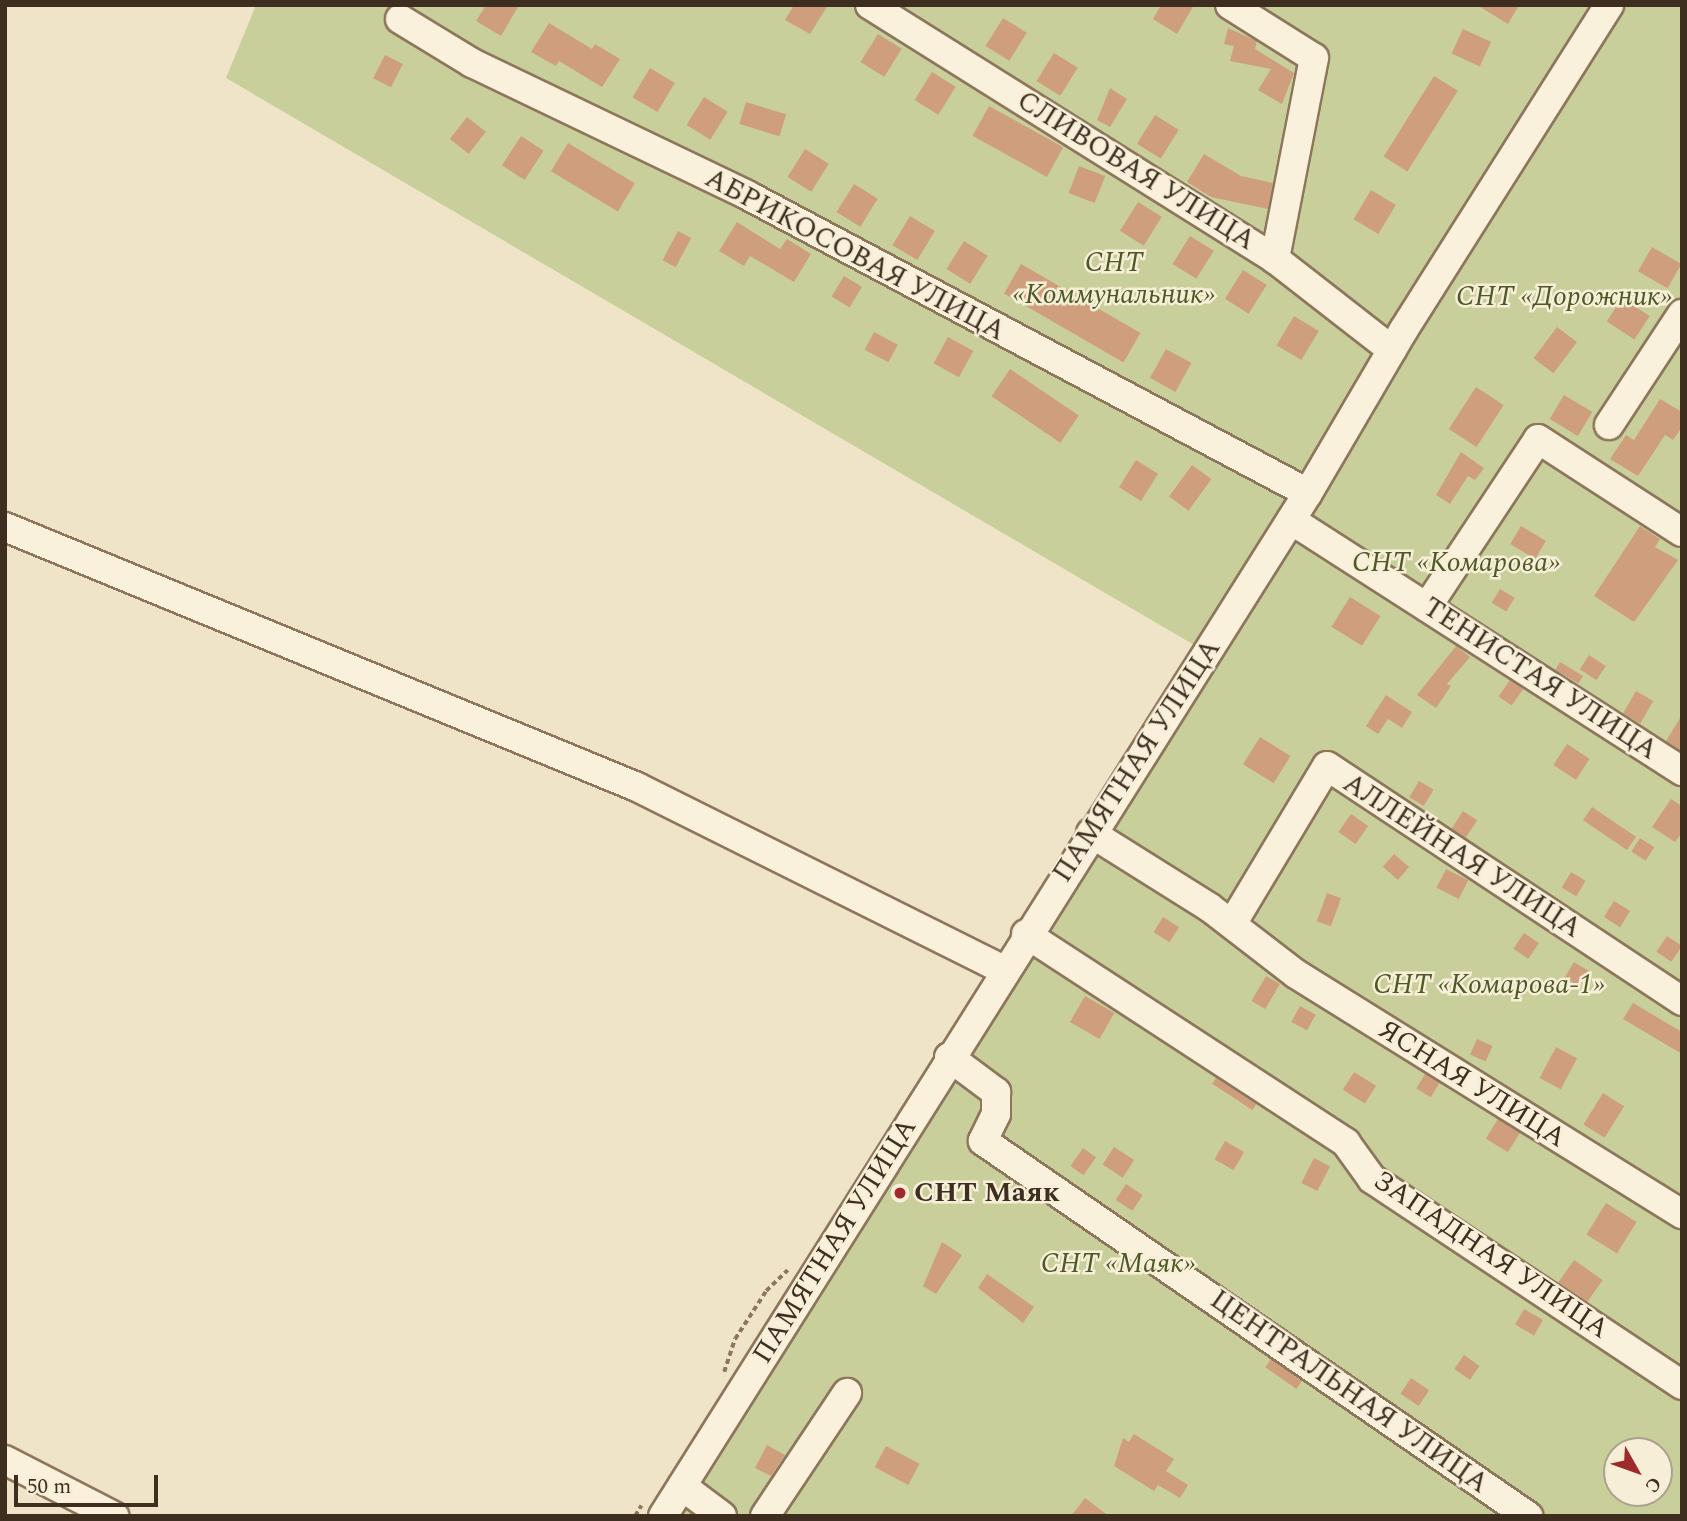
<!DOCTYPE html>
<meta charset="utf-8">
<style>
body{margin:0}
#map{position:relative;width:1687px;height:1521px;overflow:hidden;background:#f0e4c8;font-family:Spectral,serif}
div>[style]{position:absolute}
.green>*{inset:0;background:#c9cf9b}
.building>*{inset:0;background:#cf9f7d;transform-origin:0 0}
.path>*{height:3.5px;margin-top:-1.75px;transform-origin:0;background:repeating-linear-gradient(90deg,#8d765c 0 5px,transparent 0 8.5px)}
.roads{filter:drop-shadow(2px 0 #8d765c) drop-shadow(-2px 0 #8d765c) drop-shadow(0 2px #8d765c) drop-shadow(0 -2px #8d765c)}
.minor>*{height:28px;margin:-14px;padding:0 14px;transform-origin:14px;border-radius:14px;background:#faf1dc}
.dots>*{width:19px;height:19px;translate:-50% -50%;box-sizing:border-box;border:4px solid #f7eed8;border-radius:50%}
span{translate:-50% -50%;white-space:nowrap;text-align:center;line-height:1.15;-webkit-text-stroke:5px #f7eed8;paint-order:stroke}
.street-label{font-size:28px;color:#3d2e20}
.park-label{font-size:28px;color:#4d5a26;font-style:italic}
.poi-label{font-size:28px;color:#3d2e20;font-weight:700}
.left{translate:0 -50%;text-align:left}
.frame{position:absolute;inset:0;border:7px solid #3d2e20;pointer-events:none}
.north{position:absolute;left:1603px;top:1437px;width:70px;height:70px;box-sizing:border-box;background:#f7eed8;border:2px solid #ada18e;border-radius:50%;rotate:130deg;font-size:19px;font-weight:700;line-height:28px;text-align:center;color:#3d2e20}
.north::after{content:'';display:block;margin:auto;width:24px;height:32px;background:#9e2a2b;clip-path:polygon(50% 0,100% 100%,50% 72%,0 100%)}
.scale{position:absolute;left:14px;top:1475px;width:144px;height:32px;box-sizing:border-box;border:4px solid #3d2e20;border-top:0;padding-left:9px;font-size:21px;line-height:24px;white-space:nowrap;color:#3d2e20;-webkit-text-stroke:5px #f7eed8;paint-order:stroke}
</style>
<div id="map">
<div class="green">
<i style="clip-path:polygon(evenodd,256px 5px,1682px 5px,1682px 1516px,663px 1516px,1206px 652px,226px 78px,256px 5px,1617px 1451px,1659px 1451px,1659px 1493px,1617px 1493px,1617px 1451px)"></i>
</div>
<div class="building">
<i style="clip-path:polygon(486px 5px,519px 5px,501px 36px,476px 21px)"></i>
<i style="clip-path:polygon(794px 5px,828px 5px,810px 34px,785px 20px)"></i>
<i style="clip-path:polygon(1161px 5px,1194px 5px,1177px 34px,1153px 19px)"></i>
<i style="clip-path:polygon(1477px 5px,1519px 5px,1508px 24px)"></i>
<i style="left:1003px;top:18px;width:28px;height:33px;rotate:32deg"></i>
<i style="clip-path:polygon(549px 23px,592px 49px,595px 44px,620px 59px,602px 87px,559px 61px,556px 66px,531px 52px)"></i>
<i style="clip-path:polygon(1228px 28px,1257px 41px,1255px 49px,1294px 73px,1282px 104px,1258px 90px,1271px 69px,1230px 61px,1234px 46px,1224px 44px)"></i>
<i style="left:1463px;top:29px;width:31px;height:27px;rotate:25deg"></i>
<i style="left:878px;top:34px;width:28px;height:33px;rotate:32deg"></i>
<i style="left:1054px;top:53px;width:28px;height:33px;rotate:32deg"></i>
<i style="left:385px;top:55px;width:20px;height:26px;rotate:27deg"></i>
<i style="left:650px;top:68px;width:29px;height:34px;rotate:31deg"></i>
<i style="left:932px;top:72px;width:28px;height:33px;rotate:32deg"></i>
<i style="left:1434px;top:76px;width:28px;height:95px;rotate:32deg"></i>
<i style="clip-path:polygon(1110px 88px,1127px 99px,1110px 127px,1097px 120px)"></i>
<i style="left:704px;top:97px;width:28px;height:33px;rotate:32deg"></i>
<i style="left:746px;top:102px;width:42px;height:23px;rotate:17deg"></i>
<i style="left:989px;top:106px;width:85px;height:34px;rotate:29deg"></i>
<i style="left:1155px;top:115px;width:28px;height:34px;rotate:32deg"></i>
<i style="left:467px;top:117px;width:24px;height:28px;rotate:38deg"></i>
<i style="left:521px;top:136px;width:27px;height:35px;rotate:33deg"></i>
<i style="left:568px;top:143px;width:78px;height:33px;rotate:31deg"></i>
<i style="left:805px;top:149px;width:28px;height:33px;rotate:32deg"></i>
<i style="clip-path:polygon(1204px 154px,1241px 176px,1273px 183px,1268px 209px,1211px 197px,1187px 182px)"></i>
<i style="left:1079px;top:166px;width:28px;height:29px;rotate:21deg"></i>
<i style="left:854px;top:184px;width:28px;height:33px;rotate:32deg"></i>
<i style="left:1371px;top:190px;width:29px;height:34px;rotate:31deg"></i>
<i style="left:1138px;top:202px;width:28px;height:34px;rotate:32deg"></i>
<i style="left:910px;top:216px;width:29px;height:34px;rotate:31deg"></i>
<i style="clip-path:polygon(737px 222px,780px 249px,787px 239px,811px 254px,794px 282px,750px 256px,744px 266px,719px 251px)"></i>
<i style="left:678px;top:231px;width:15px;height:33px;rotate:28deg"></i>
<i style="left:1190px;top:236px;width:28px;height:33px;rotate:32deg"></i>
<i style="left:964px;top:241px;width:28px;height:33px;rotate:32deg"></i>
<i style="left:1652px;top:247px;width:34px;height:28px;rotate:30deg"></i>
<i style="left:1021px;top:264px;width:138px;height:34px;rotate:30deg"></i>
<i style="left:1243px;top:270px;width:28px;height:34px;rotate:32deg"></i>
<i style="left:844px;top:276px;width:21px;height:24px;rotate:31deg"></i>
<i style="left:1622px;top:298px;width:33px;height:28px;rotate:33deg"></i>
<i style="left:1294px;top:316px;width:29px;height:34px;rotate:31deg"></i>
<i style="left:1557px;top:327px;width:25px;height:39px;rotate:37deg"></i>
<i style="left:874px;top:332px;width:27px;height:20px;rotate:28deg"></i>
<i style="left:948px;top:337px;width:29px;height:30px;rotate:29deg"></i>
<i style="left:1166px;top:349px;width:29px;height:33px;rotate:29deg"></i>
<i style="left:1010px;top:369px;width:83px;height:33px;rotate:34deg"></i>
<i style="left:1476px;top:387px;width:33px;height:50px;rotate:33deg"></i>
<i style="left:1564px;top:395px;width:33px;height:28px;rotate:31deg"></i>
<i style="clip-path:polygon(1660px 399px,1682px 412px,1682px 427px,1673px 440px,1665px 435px,1638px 476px,1610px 459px,1626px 435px,1634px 440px)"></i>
<i style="clip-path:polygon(1461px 452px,1484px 468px,1475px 480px,1468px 476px,1450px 504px,1436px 495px)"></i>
<i style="left:1136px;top:460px;width:26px;height:32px;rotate:32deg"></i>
<i style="left:1192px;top:465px;width:24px;height:39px;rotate:36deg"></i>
<i style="left:1521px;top:526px;width:29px;height:21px;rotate:31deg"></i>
<i style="clip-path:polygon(1640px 526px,1660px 539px,1655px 547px,1678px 560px,1634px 622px,1594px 596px)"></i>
<i style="left:1500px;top:589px;width:17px;height:16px;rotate:31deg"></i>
<i style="left:1350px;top:597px;width:36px;height:35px;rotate:32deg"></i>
<i style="clip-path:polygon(1456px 646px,1470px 657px,1447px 684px,1451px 686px,1436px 708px,1417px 695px)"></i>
<i style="left:1589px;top:655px;width:20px;height:17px;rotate:33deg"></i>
<i style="left:1560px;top:662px;width:27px;height:9px;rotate:31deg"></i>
<i style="left:1510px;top:680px;width:16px;height:20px;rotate:35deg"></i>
<i style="left:1636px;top:691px;width:20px;height:26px;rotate:30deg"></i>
<i style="clip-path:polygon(1386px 695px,1412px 712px,1402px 728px,1388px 719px,1378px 734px,1366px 726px)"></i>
<i style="clip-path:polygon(1682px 715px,1682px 751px,1666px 741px)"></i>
<i style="left:1260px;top:737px;width:36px;height:32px;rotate:32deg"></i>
<i style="left:1567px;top:744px;width:27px;height:25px;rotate:33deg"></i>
<i style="left:1419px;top:781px;width:17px;height:19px;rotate:31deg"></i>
<i style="clip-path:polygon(1671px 799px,1682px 806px,1682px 833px,1675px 842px,1652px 827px)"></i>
<i style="left:1592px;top:807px;width:53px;height:16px;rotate:34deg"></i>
<i style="left:1463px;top:811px;width:17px;height:21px;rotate:33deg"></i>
<i style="left:1351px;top:814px;width:21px;height:22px;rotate:35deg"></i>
<i style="left:1640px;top:838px;width:17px;height:16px;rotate:33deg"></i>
<i style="left:1394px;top:854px;width:20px;height:17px;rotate:41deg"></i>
<i style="left:1446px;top:869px;width:25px;height:21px;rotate:27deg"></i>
<i style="left:1571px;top:872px;width:17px;height:18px;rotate:31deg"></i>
<i style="left:1327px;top:893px;width:15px;height:30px;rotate:20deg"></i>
<i style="left:1614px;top:901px;width:19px;height:19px;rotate:32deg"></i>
<i style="left:1163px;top:917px;width:19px;height:18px;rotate:32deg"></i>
<i style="left:1524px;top:933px;width:18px;height:19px;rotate:34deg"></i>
<i style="left:1667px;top:936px;width:18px;height:19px;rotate:34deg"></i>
<i style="left:1574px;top:962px;width:17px;height:18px;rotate:31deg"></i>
<i style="left:1266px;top:976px;width:16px;height:29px;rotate:30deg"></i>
<i style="left:1085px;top:996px;width:34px;height:30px;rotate:30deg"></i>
<i style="clip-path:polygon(1633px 1003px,1682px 1032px,1682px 1054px,1623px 1019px)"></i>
<i style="left:1300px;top:1006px;width:18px;height:18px;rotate:29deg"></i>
<i style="left:1477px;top:1039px;width:17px;height:17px;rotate:24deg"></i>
<i style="left:1556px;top:1047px;width:24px;height:35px;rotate:28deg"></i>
<i style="left:1354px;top:1072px;width:26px;height:21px;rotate:32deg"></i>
<i style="left:1425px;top:1074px;width:17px;height:17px;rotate:31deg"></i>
<i style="left:1216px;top:1078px;width:48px;height:7px;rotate:33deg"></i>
<i style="left:1603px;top:1093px;width:25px;height:37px;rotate:32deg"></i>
<i style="left:1498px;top:1119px;width:26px;height:23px;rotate:32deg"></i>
<i style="left:1225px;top:1141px;width:22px;height:21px;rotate:30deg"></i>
<i style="left:1114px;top:1147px;width:24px;height:21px;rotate:33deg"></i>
<i style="left:1083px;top:1148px;width:16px;height:22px;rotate:35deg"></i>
<i style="left:1314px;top:1158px;width:18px;height:28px;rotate:27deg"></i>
<i style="left:1126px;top:1184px;width:20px;height:19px;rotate:33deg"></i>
<i style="left:1606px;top:1203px;width:36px;height:37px;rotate:32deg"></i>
<i style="clip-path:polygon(942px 1242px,962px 1255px,936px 1294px,923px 1286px)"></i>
<i style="left:1574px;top:1260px;width:35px;height:28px;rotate:35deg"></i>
<i style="clip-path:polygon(987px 1274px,1034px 1307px,1023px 1323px,978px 1288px)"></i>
<i style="left:1524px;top:1309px;width:22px;height:18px;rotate:30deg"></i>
<i style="left:1464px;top:1355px;width:19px;height:17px;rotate:35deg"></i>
<i style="left:1271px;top:1359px;width:38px;height:10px;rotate:35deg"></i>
<i style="left:1411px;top:1378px;width:22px;height:19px;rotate:34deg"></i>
<i style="clip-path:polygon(1134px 1434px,1174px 1459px,1166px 1471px,1188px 1485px,1180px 1498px,1158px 1485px,1154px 1491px,1114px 1466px,1123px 1438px,1129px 1442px)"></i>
<i style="clip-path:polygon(767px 1445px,785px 1455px,771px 1476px,755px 1468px)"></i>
<i style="left:886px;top:1446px;width:38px;height:24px;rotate:28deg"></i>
<i style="clip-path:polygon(1085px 1498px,1109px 1516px,1071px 1516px)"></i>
</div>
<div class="path">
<i style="left:724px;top:1372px;width:35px;rotate:-72deg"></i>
<i style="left:735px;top:1339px;width:57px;rotate:-57.1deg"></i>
<i style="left:766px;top:1291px;width:30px;rotate:-44deg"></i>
<i style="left:635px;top:1516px;width:12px;rotate:-59deg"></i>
</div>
<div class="roads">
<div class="minor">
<i style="left:870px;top:5px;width:478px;rotate:32.1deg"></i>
<i style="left:1275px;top:259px;width:148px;rotate:37.9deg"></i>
<i style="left:1230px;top:5px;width:99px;rotate:32.2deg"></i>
<i style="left:1314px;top:58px;width:205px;rotate:101deg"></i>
<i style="left:400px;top:19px;width:84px;rotate:31.4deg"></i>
<i style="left:472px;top:63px;width:305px;rotate:25.6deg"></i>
<i style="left:747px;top:195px;width:635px;rotate:27.98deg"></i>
<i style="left:1609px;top:425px;width:133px;rotate:-56.7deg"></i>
<i style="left:1291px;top:520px;width:465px;rotate:32.7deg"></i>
<i style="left:5px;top:527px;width:683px;rotate:22.36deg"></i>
<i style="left:637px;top:787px;width:410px;rotate:26.5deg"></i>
<i style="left:1427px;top:607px;width:201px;rotate:-56.5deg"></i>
<i style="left:1538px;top:439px;width:171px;rotate:32.9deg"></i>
<i style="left:1091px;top:833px;width:139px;rotate:32.1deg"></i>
<i style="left:1209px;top:907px;width:110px;rotate:37.6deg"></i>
<i style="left:1296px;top:974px;width:455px;rotate:31.9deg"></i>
<i style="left:1232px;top:924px;width:184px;rotate:-59deg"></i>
<i style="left:1327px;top:766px;width:426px;rotate:33.5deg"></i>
<i style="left:1026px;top:934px;width:382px;rotate:33.1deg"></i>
<i style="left:1346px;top:1143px;width:44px;rotate:54.2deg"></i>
<i style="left:1372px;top:1179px;width:372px;rotate:33.6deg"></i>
<i style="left:949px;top:1057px;width:59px;rotate:36.7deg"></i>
<i style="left:996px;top:1092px;width:22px;rotate:90deg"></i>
<i style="left:996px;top:1114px;width:30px;rotate:116deg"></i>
<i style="left:983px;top:1141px;width:662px;rotate:34.53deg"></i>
<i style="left:5px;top:1460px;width:123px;rotate:27.2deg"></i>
<i style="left:682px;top:1486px;width:50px;rotate:36.9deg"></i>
<i style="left:663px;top:1516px;width:1209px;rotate:-57.77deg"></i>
<i style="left:1308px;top:493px;width:188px;rotate:-59.6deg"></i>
<i style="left:1403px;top:331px;width:386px;rotate:-57.7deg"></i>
<i style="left:765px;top:1516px;width:148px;rotate:-56.3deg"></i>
</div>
</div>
<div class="dots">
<i style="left:900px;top:1193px;background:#9e2a2b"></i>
</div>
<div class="street-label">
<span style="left:1136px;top:171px;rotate:32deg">СЛИВОВАЯ УЛИЦА</span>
<span style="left:855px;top:255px;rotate:28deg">АБРИКОСОВАЯ УЛИЦА</span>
<span style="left:1540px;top:679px;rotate:33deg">ТЕНИСТАЯ УЛИЦА</span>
<span style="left:1137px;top:761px;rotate:-57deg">ПАМЯТНАЯ УЛИЦА</span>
<span style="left:1462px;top:856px;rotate:33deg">АЛЛЕЙНАЯ УЛИЦА</span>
<span style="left:1472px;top:1084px;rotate:32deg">ЯСНАЯ УЛИЦА</span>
<span style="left:835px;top:1241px;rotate:-58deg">ПАМЯТНАЯ УЛИЦА</span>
<span style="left:1491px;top:1255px;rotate:34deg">ЗАПАДНАЯ УЛИЦА</span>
<span style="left:1349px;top:1392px;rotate:35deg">ЦЕНТРАЛЬНАЯ УЛИЦА</span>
</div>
<div class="park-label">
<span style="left:1114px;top:279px">СНТ<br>«Коммунальник»</span>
<span style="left:1564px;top:297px">СНТ «Дорожник»</span>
<span style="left:1456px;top:563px">СНТ «Комарова»</span>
<span style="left:1489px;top:985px">СНТ «Комарова-1»</span>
<span style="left:1118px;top:1264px">СНТ «Маяк»</span>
</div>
<div class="poi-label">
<span class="left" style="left:914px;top:1193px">СНТ Маяк</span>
</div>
<div class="frame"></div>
<div class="north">С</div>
<div class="scale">50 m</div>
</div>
